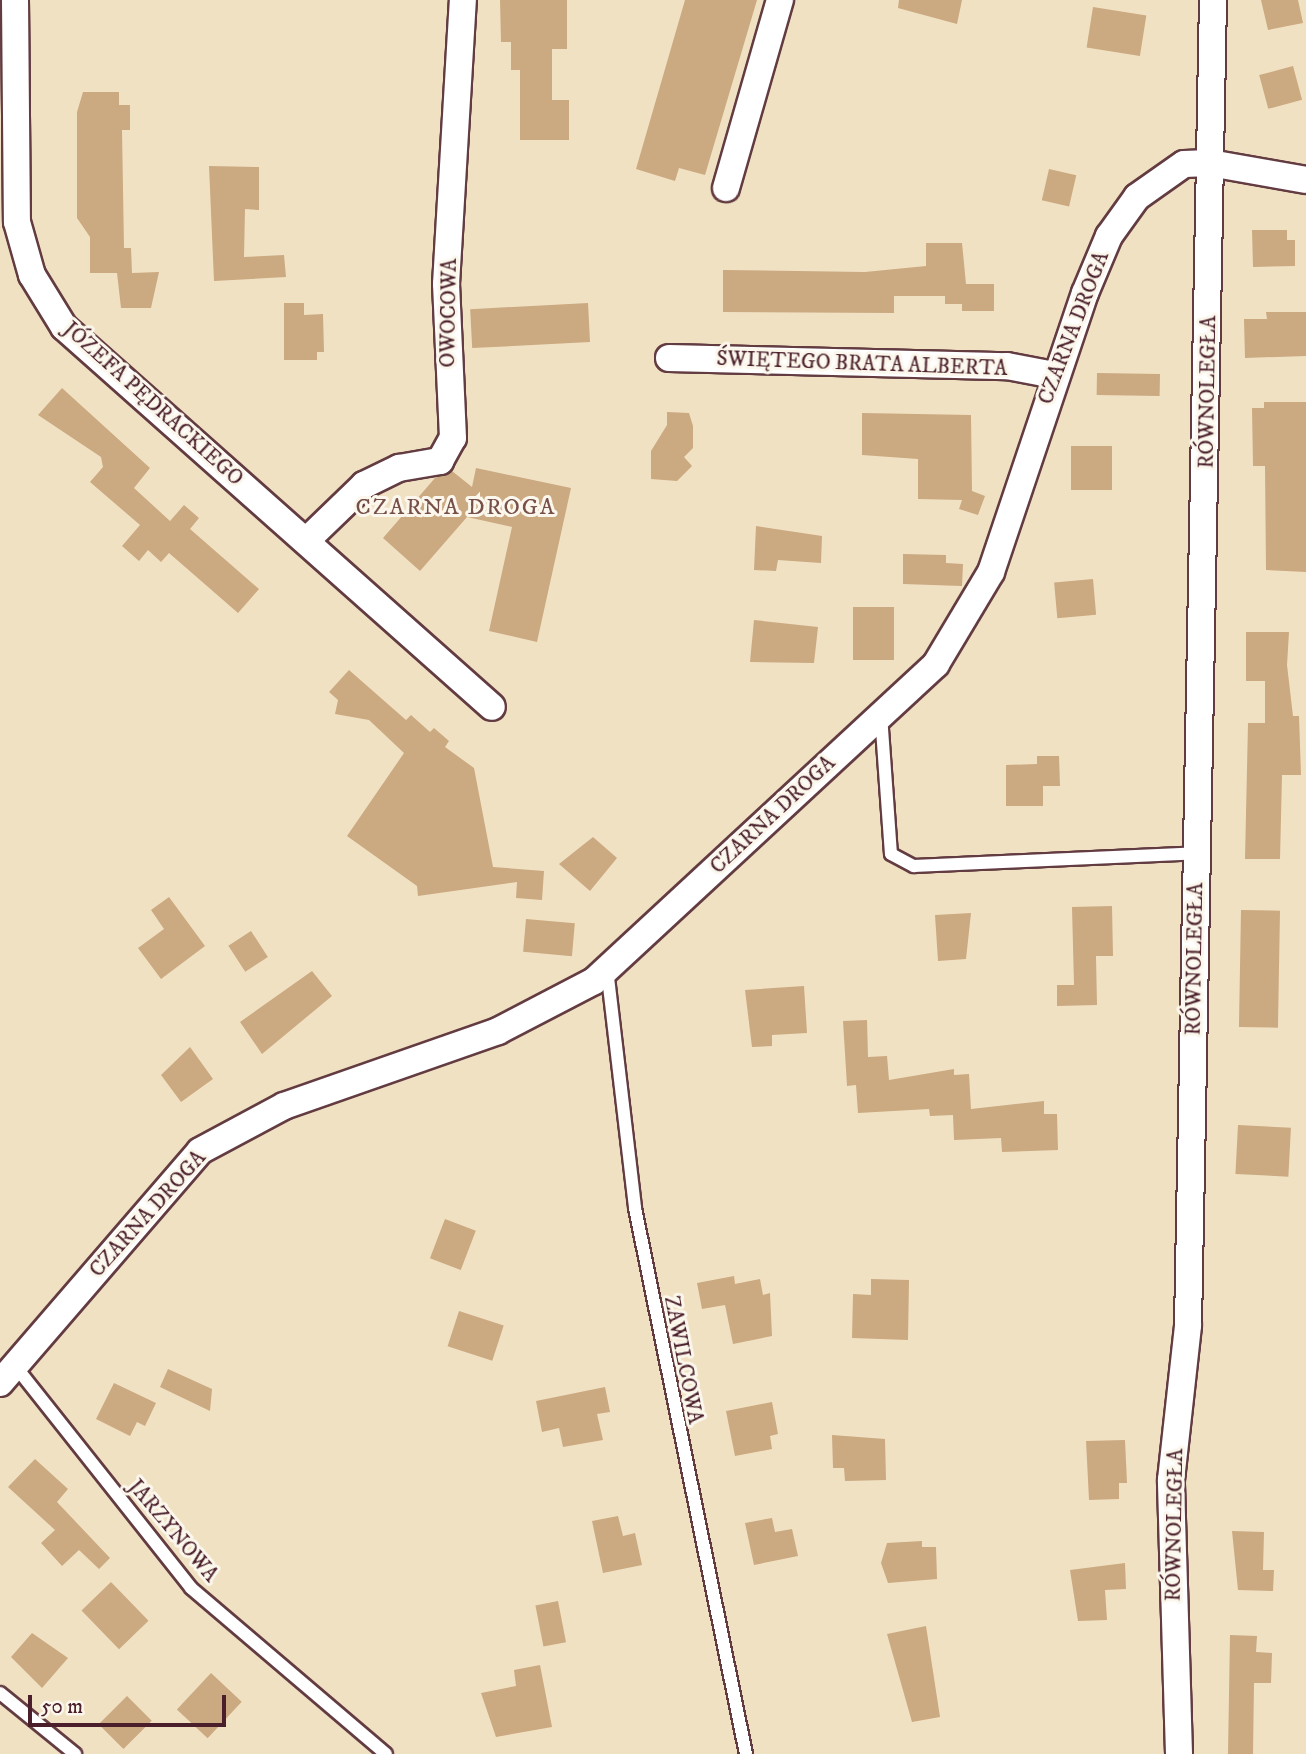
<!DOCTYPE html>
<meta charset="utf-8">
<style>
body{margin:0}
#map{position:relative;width:1306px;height:1754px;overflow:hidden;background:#f1e1c3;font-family:"IM FELL DW Pica",serif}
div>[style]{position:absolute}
.building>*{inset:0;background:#cba981;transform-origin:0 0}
.roads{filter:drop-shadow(2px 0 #633c42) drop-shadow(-2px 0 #633c42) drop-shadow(0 2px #633c42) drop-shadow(0 -2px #633c42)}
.lane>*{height:12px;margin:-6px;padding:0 6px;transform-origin:6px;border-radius:6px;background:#fff}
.street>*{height:26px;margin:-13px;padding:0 13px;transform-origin:13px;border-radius:13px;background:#fff}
span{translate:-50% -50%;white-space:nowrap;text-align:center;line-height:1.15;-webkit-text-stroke:6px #fbf7ec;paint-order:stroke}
.street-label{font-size:21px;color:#4a1f2b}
.neighbourhood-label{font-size:23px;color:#774f49;letter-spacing:2px}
.scale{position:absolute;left:28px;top:1695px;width:198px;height:32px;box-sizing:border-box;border:4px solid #4a1f2b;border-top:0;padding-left:9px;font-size:21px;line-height:24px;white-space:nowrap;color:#4a1f2b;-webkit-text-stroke:5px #fbf7ec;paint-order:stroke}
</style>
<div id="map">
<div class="building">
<i style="clip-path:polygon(500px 0,567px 0,567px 49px,552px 49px,552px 100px,569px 100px,569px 140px,520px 140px,520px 70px,511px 70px,511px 42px,501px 42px)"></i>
<i style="clip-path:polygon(685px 0,757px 0,705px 175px,679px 168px,675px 181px,636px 169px)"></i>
<i style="clip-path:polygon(899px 0,962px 0,957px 24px,898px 8px)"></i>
<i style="clip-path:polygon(1261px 0,1298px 0,1303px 23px,1268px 30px)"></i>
<i style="left:1093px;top:7px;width:54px;height:41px;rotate:9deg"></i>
<i style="left:1293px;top:66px;width:35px;height:35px;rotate:75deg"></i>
<i style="clip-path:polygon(83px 92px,119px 92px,119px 105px,130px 105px,130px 130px,122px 130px,124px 248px,131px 248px,132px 273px,159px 272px,151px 308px,121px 308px,117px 273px,90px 273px,90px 237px,77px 218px,77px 112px)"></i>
<i style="clip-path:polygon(209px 166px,259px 167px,259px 210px,245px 209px,244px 257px,284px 255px,286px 277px,214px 281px)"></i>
<i style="left:1049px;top:169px;width:28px;height:32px;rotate:13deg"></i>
<i style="clip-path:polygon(1252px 230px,1287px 230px,1287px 240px,1295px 240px,1295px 266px,1253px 267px)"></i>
<i style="clip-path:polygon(926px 243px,962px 243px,966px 284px,994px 284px,994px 311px,962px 311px,962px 304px,945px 304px,945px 296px,894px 296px,894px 313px,723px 312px,723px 270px,865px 272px,926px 266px)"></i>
<i style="clip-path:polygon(284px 303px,304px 303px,304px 315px,323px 314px,324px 352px,317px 352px,317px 360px,284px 360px)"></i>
<i style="left:588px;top:303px;width:39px;height:118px;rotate:87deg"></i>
<i style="clip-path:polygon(1266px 312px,1306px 312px,1306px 356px,1245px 358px,1244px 319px,1267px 319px)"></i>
<i style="left:1097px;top:373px;width:63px;height:22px;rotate:1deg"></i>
<i style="clip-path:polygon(62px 388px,150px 468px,134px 488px,170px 521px,184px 505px,199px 518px,190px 529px,259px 589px,238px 613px,169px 553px,161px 562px,148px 550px,139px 561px,122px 546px,140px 525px,90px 482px,103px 467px,101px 457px,38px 415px)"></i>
<i style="clip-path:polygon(1264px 402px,1306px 402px,1306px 572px,1266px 570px,1265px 466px,1253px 466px,1252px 408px,1264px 408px)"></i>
<i style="clip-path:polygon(667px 412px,689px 413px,693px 426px,693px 448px,684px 457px,692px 466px,677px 481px,651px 479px,651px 451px,667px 425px)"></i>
<i style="clip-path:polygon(862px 413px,971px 415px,972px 491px,985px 496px,978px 515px,959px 509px,962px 500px,918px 499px,918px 459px,862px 455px)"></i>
<i style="left:1071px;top:446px;width:41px;height:44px"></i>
<i style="clip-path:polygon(476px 468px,571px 488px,537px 642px,489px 631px,512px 527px,467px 517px,420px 571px,383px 538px,435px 478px,452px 471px,472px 487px)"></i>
<i style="clip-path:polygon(756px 526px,822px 536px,821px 563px,778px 560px,776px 571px,754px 570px)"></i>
<i style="clip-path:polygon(903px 554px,946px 555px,946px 563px,963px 564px,962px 586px,903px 584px)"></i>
<i style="left:1093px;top:579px;width:36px;height:39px;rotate:85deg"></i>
<i style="left:894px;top:607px;width:53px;height:41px;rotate:90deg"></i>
<i style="clip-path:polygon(754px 620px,818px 627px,814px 663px,750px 662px)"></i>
<i style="clip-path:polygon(1246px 632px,1289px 632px,1287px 665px,1293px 716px,1299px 716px,1301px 775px,1282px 775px,1280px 859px,1245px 859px,1248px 723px,1265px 723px,1265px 681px,1246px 681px)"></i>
<i style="clip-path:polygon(349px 670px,406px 720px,411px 715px,430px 732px,434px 728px,449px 741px,445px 747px,474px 768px,493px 867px,544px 871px,542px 900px,516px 898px,517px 882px,418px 896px,417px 886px,347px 836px,404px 753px,369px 720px,335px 714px,338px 700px,329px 692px)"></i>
<i style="clip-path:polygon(1037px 756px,1059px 756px,1060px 786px,1043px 786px,1043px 806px,1006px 806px,1006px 765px,1037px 764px)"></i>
<i style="clip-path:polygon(593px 837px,617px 858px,590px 891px,559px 864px)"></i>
<i style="clip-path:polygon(169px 897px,205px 946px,161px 979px,138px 948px,164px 929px,151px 910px)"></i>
<i style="clip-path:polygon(1112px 906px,1113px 956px,1096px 956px,1097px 1005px,1057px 1006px,1057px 985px,1074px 985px,1072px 907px)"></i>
<i style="left:1241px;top:910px;width:39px;height:117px;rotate:1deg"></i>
<i style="clip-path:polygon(971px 913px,966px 959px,938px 961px,935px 915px)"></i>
<i style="left:526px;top:919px;width:49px;height:33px;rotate:5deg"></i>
<i style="left:251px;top:931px;width:31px;height:27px;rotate:57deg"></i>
<i style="clip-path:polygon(312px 971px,332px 996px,262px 1054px,240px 1022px)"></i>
<i style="clip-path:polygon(804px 986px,807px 1033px,772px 1035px,772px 1046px,752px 1047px,745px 990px)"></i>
<i style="clip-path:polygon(867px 1020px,868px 1057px,887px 1056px,889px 1080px,954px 1069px,954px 1075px,969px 1074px,971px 1109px,1044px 1101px,1044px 1114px,1057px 1114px,1058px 1150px,1002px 1152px,1001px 1138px,954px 1140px,953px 1115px,930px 1116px,929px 1109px,858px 1113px,856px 1085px,847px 1086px,843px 1021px)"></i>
<i style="clip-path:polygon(190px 1047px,213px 1079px,181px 1102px,161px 1075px)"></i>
<i style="left:1238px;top:1125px;width:53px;height:49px;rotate:3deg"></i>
<i style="left:445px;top:1219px;width:33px;height:42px;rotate:21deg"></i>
<i style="clip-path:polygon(734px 1276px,735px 1284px,760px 1279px,763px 1295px,770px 1293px,772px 1336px,733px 1344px,725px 1305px,702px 1309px,697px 1283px)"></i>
<i style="clip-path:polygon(871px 1279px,909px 1280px,908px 1340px,852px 1338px,853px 1294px,871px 1295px)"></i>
<i style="left:459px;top:1311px;width:47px;height:37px;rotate:18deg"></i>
<i style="clip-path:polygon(168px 1369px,212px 1389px,210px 1411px,160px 1387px)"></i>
<i style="clip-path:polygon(114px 1383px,156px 1403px,145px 1426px,137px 1422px,130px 1436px,96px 1419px)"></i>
<i style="clip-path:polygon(605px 1387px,610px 1412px,597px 1414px,603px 1440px,563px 1447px,559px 1428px,542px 1432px,536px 1401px)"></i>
<i style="clip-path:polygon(772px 1402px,778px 1434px,770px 1436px,772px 1449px,735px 1456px,726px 1411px)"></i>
<i style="clip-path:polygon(832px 1435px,885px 1439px,886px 1480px,845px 1481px,844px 1468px,833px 1468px)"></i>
<i style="clip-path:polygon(1125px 1440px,1127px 1483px,1119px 1483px,1119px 1499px,1089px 1500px,1086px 1441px)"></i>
<i style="clip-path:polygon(35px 1459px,68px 1489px,57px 1502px,110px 1558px,99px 1569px,79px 1550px,62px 1566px,41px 1543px,55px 1530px,8px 1487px)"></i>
<i style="clip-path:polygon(618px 1516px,623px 1536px,635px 1533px,642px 1565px,603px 1573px,592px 1521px)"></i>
<i style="clip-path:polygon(772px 1518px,775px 1532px,792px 1529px,798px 1556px,754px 1565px,745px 1523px)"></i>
<i style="clip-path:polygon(1232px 1531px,1264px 1532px,1263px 1570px,1274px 1570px,1273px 1591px,1238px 1590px)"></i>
<i style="clip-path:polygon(922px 1541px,922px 1547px,936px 1547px,937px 1579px,888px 1583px,881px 1563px,887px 1543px)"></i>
<i style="clip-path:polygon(1125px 1563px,1126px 1589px,1105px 1590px,1107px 1620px,1078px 1621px,1070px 1570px)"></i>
<i style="left:111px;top:1582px;width:54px;height:41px;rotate:46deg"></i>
<i style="left:558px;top:1601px;width:42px;height:23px;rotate:79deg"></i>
<i style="clip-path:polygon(926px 1626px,940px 1717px,912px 1722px,887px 1634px)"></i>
<i style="clip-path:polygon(32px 1633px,68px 1658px,42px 1688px,11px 1657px)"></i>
<i style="clip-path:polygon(1230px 1635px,1257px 1636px,1256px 1652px,1272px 1653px,1271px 1683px,1254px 1683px,1253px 1754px,1228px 1754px)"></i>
<i style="clip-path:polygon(540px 1665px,552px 1727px,496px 1737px,481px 1693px,516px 1686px,514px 1670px)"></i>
<i style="left:211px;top:1673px;width:42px;height:50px;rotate:43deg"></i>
<i style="left:127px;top:1696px;width:35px;height:40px;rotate:45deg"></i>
</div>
<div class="roads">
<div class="lane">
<i style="left:881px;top:715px;width:139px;rotate:85.9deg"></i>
<i style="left:891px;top:854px;width:26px;rotate:28deg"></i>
<i style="left:914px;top:866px;width:283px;rotate:-2.6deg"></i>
<i style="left:607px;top:969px;width:241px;rotate:83.3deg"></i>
<i style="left:635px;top:1208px;width:557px;rotate:78.51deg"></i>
<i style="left:16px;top:1367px;width:282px;rotate:51.6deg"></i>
<i style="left:191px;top:1588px;width:256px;rotate:40.4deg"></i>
<i style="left:0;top:1693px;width:97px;rotate:39.1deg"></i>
</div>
<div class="street">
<i style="left:15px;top:0;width:222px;rotate:89.5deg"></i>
<i style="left:17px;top:222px;width:55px;rotate:74.2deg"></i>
<i style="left:32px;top:275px;width:61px;rotate:58.4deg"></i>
<i style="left:64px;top:327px;width:572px;rotate:41.6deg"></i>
<i style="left:726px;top:188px;width:196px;rotate:-74deg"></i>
<i style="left:669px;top:358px;width:338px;rotate:1.4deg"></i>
<i style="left:1007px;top:366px;width:48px;rotate:10.8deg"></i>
<i style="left:306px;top:541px;width:81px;rotate:-44deg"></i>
<i style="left:364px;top:485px;width:39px;rotate:-26deg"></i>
<i style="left:399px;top:468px;width:42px;rotate:-9.7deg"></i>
<i style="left:440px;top:461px;width:26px;rotate:-61deg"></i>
<i style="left:453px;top:438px;width:154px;rotate:-92.6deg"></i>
<i style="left:446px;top:284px;width:285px;rotate:-86.6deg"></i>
<i style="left:0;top:1383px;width:306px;rotate:-49.2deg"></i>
<i style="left:200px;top:1151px;width:95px;rotate:-28.2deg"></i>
<i style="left:284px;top:1106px;width:227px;rotate:-19.3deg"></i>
<i style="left:498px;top:1031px;width:108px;rotate:-27.5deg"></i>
<i style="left:594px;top:981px;width:466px;rotate:-42.8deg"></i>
<i style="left:936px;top:664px;width:107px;rotate:-59.1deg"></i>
<i style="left:991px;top:572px;width:294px;rotate:-71.4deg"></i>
<i style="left:1085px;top:293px;width:62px;rotate:-67.2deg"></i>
<i style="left:1109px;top:236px;width:48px;rotate:-54.3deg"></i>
<i style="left:1137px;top:197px;width:57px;rotate:-35.1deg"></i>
<i style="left:1184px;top:164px;width:26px;rotate:-2deg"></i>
<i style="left:1210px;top:163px;width:97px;rotate:10deg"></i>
<i style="left:1179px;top:1754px;width:274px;rotate:-91.7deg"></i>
<i style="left:1171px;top:1480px;width:156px;rotate:-83.7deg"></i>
<i style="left:1188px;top:1325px;width:1325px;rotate:-88.92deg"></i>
</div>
</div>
<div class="street-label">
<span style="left:449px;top:313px;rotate:-89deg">OWOCOWA</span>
<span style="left:1074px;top:328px;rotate:-69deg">CZARNA DROGA</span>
<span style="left:862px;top:364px;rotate:2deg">ŚWIĘTEGO BRATA ALBERTA</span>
<span style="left:1208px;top:392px;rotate:-89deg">RÓWNOLEGŁA</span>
<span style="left:153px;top:404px;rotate:42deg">JÓZEFA PĘDRACKIEGO</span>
<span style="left:773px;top:815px;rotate:-43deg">CZARNA DROGA</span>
<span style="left:1195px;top:959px;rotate:-89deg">RÓWNOLEGŁA</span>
<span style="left:148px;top:1214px;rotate:-48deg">CZARNA DROGA</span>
<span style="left:683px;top:1360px;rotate:79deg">ZAWILCOWA</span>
<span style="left:1175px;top:1525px;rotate:-89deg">RÓWNOLEGŁA</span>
<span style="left:173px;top:1531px;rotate:50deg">JARZYNOWA</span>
</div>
<div class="neighbourhood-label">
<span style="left:456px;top:508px">CZARNA DROGA</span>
</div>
<div class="scale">50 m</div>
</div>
